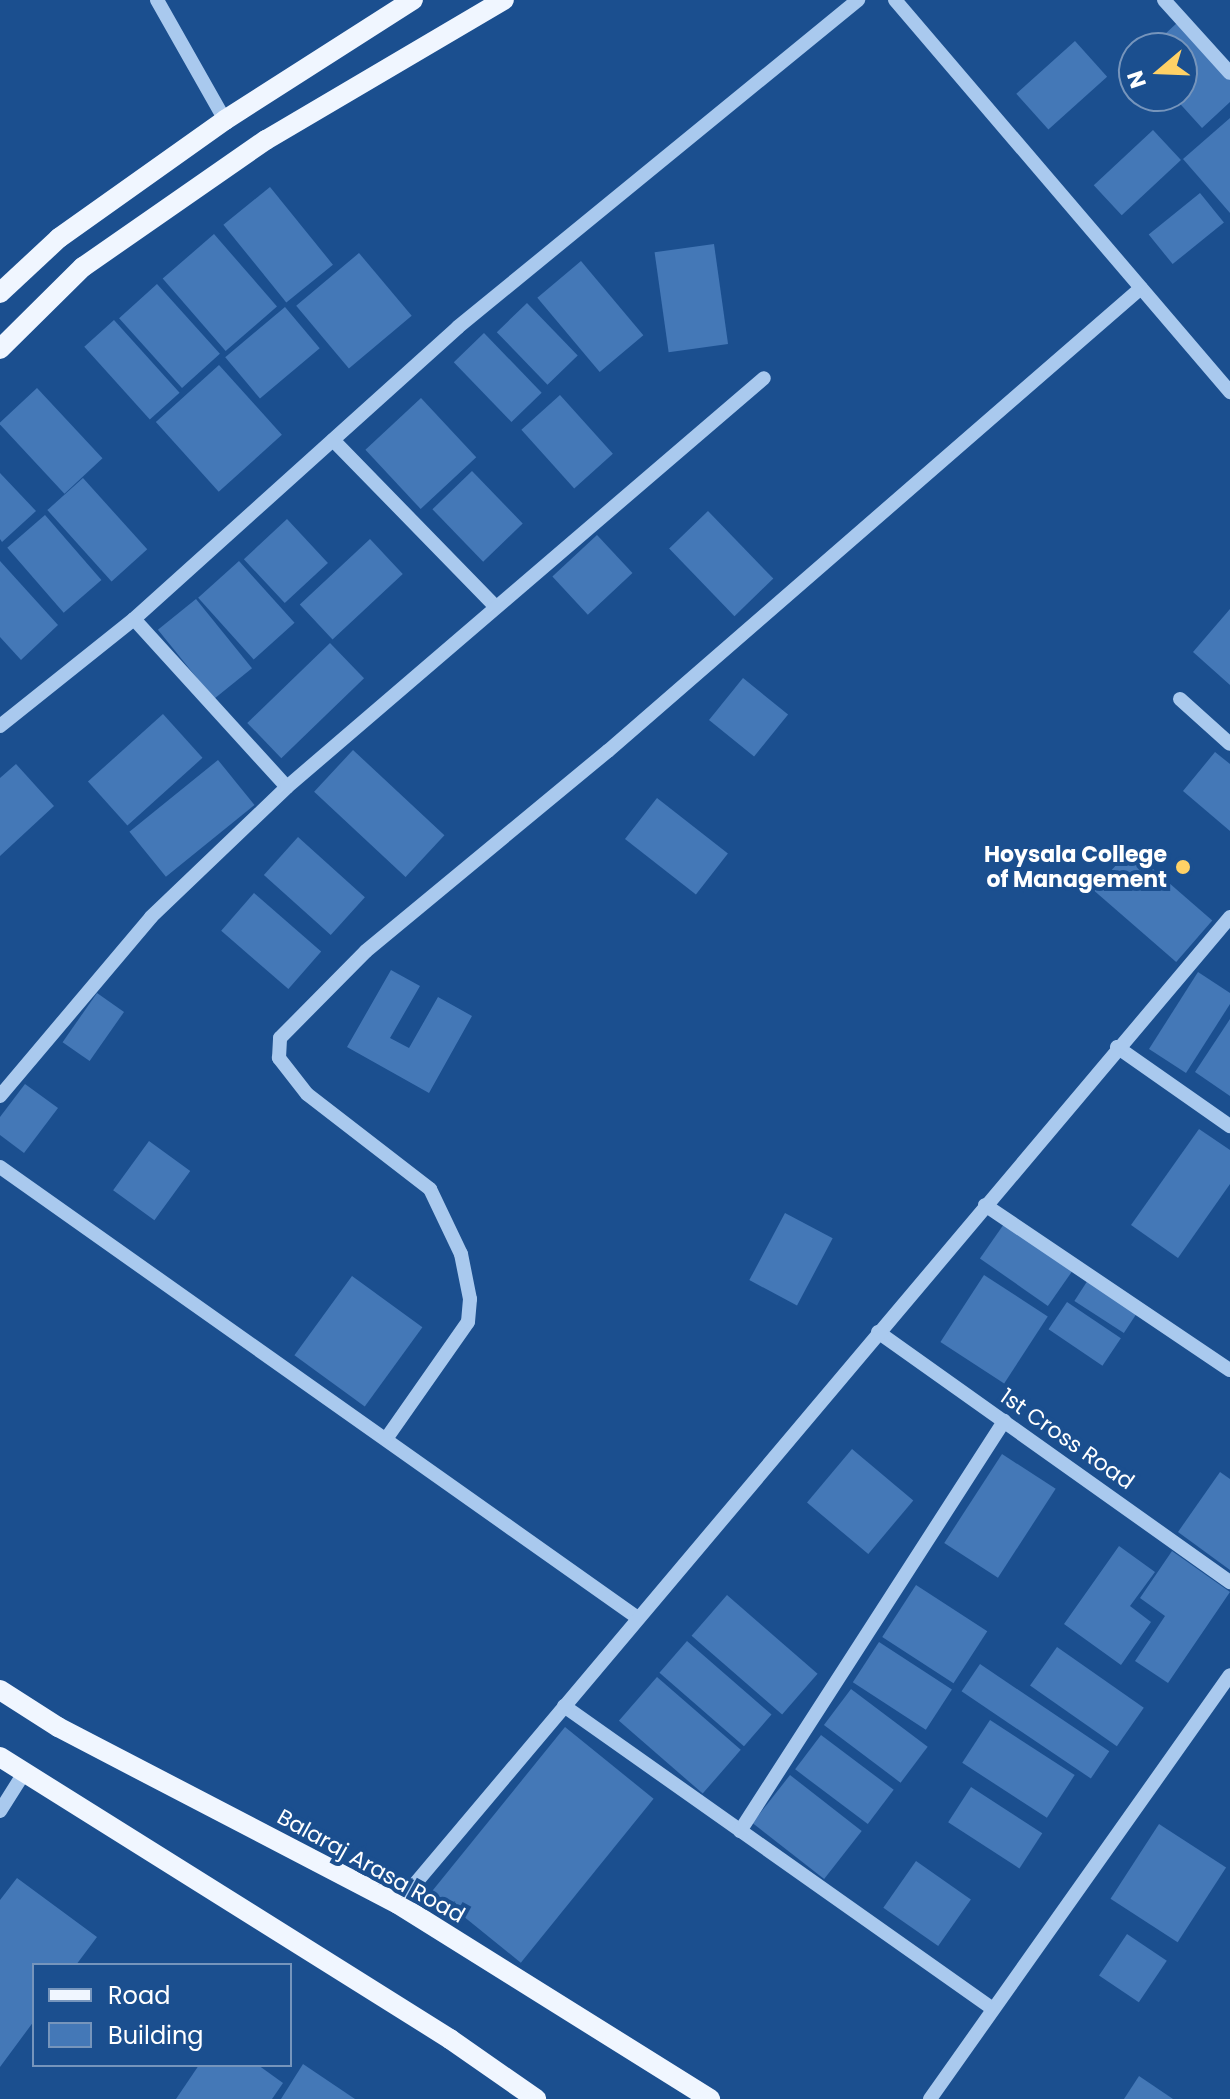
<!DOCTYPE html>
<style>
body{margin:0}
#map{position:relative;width:1230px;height:2099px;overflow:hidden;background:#1b4f8f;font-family:Poppins,sans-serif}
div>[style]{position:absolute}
.building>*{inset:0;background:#4478b7;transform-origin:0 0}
.minor>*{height:14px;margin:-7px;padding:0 7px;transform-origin:7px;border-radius:7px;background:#a9c9ee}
.major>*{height:20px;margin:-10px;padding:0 10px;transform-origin:10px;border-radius:10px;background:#f0f6ff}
.dots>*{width:22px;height:22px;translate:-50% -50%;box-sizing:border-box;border:4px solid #1b4f8f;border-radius:50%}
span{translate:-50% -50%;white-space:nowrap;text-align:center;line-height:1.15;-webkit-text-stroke:8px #1b4f8f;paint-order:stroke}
.poi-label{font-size:22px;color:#fff;font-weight:700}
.right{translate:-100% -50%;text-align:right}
.street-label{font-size:22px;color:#fff}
.legend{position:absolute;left:32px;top:1963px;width:260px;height:104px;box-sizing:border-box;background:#1b4f8f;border:2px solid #7695bc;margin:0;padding:10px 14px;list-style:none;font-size:24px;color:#fff}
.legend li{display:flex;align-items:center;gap:16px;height:40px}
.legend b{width:40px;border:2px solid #7695bc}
.north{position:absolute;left:1118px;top:32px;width:80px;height:80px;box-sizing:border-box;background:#1b4f8f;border:2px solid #7695bc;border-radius:50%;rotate:251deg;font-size:22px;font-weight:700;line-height:32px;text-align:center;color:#fff}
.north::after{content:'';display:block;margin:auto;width:28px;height:36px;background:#ffd166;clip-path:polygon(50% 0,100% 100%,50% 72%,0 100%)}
</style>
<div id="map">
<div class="building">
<i style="clip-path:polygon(1178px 22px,1230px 78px,1230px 102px,1202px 128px,1173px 96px,1182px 96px,1182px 48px,1150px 48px)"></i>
<i style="left:1075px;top:41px;width:48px;height:79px;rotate:48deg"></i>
<i style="clip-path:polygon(1230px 118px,1230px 213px,1183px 159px)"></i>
<i style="left:1153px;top:130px;width:41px;height:81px;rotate:47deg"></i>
<i style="left:270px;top:187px;width:100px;height:60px;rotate:51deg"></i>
<i style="left:1200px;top:193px;width:38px;height:66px;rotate:51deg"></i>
<i style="left:214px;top:234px;width:96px;height:68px;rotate:49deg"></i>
<i style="left:714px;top:244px;width:101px;height:60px;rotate:82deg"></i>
<i style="left:359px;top:253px;width:82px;height:82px;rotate:50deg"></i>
<i style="left:581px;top:261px;width:97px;height:57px;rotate:50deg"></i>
<i style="left:157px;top:284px;width:94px;height:51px;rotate:48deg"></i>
<i style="left:527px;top:303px;width:73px;height:42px;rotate:46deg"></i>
<i style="left:285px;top:307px;width:54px;height:78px;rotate:50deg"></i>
<i style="left:114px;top:320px;width:98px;height:40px;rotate:48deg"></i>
<i style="left:484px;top:333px;width:83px;height:42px;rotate:46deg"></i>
<i style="left:219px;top:365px;width:94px;height:85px;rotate:48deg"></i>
<i style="left:37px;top:388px;width:96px;height:52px;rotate:47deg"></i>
<i style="left:560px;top:395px;width:79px;height:52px;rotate:48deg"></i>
<i style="left:421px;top:398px;width:81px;height:76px;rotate:47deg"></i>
<i style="left:472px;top:471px;width:73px;height:55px;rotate:46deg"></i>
<i style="clip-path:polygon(0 473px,36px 511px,2px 542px,0 539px)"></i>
<i style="left:83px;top:478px;width:96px;height:48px;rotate:48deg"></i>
<i style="left:708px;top:511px;width:94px;height:54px;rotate:46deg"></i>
<i style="left:45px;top:515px;width:86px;height:50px;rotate:49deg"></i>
<i style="left:287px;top:519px;width:60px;height:59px;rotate:47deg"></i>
<i style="left:597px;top:535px;width:52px;height:61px;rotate:47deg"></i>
<i style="left:370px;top:539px;width:48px;height:96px;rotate:47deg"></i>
<i style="clip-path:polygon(0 561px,58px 625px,21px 660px,0 637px)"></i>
<i style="left:239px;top:561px;width:83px;height:55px;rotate:48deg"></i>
<i style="left:196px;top:599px;width:89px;height:49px;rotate:51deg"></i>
<i style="clip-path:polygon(1230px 609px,1230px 685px,1193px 652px)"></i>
<i style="left:330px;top:643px;width:49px;height:115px;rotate:46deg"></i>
<i style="left:743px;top:678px;width:58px;height:54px;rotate:39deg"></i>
<i style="left:163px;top:714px;width:59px;height:101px;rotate:48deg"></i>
<i style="left:353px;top:750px;width:125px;height:57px;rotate:43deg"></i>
<i style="clip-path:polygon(1215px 752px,1230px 764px,1230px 831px,1183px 791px)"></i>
<i style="left:218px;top:760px;width:58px;height:114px;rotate:51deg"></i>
<i style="clip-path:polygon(16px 764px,54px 806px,0 856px,0 778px)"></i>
<i style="left:657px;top:798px;width:90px;height:52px;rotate:38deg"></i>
<i style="left:298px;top:837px;width:90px;height:51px;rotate:42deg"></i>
<i style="left:1130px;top:849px;width:109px;height:55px;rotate:41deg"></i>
<i style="left:254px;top:893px;width:89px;height:50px;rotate:41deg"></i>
<i style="clip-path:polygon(391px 970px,420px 986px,390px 1038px,409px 1048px,438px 997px,472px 1016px,429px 1093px,347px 1047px)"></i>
<i style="clip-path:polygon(1198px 972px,1230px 993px,1230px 1004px,1186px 1073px,1149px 1049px)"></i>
<i style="left:97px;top:993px;width:33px;height:60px;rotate:35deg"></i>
<i style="clip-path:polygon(1230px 1019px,1230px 1096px,1195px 1072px)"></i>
<i style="clip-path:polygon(25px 1084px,58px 1108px,24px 1153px,0 1135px,0 1117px)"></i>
<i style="clip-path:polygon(1199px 1129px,1230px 1150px,1230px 1184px,1178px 1258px,1131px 1225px)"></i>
<i style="left:149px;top:1141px;width:51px;height:61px;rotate:36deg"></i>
<i style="left:785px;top:1213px;width:54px;height:76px;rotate:28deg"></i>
<i style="left:1004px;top:1224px;width:83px;height:42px;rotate:35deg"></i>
<i style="left:984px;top:1275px;width:76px;height:80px;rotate:33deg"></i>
<i style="left:352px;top:1276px;width:87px;height:98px;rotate:36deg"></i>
<i style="left:1088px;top:1280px;width:59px;height:25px;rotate:33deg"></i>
<i style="left:1067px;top:1302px;width:65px;height:33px;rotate:34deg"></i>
<i style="left:852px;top:1449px;width:80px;height:70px;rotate:40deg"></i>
<i style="left:1002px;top:1454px;width:64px;height:106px;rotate:33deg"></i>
<i style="clip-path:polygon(1220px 1472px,1230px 1479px,1230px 1570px,1178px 1532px)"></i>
<i style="clip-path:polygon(1119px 1546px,1155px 1572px,1130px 1606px,1151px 1622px,1121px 1665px,1064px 1624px)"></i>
<i style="clip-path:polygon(1172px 1551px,1230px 1592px,1168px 1683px,1135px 1661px,1165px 1616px,1140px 1598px)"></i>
<i style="left:916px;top:1585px;width:85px;height:62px;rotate:33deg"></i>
<i style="left:727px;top:1595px;width:120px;height:54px;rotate:41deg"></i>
<i style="left:687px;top:1641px;width:112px;height:42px;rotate:41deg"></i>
<i style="left:879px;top:1642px;width:87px;height:48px;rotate:33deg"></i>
<i style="left:1057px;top:1647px;width:106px;height:47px;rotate:35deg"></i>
<i style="left:980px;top:1664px;width:156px;height:33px;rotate:34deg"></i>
<i style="left:657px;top:1677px;width:111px;height:58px;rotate:41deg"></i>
<i style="left:851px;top:1689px;width:96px;height:45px;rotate:37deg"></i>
<i style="left:990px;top:1720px;width:101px;height:51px;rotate:33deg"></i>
<i style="left:565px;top:1727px;width:114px;height:211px;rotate:39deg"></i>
<i style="left:821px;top:1735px;width:91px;height:43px;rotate:37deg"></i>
<i style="left:790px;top:1775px;width:91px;height:61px;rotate:38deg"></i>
<i style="left:971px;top:1787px;width:85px;height:42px;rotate:33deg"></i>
<i style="left:1159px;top:1824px;width:80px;height:89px;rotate:33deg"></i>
<i style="left:916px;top:1861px;width:67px;height:57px;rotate:35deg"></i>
<i style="clip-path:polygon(17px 1878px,97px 1937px,76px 1965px,34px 1965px,34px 2021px,0 2067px,0 1900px)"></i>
<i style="left:1127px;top:1934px;width:48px;height:50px;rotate:34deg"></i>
<i style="clip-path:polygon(303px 2064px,355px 2099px,281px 2099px)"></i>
<i style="clip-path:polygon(199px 2065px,258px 2065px,283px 2083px,272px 2099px,176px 2099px)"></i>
<i style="clip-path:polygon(1139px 2076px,1173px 2099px,1124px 2099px)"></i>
</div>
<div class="minor">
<i style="left:157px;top:0;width:138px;rotate:60.5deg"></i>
<i style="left:895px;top:0;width:516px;rotate:49.48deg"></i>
<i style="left:1164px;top:0;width:98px;rotate:47.9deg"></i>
<i style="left:333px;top:440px;width:232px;rotate:45.7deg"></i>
<i style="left:134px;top:619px;width:227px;rotate:47.7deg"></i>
<i style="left:1180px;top:699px;width:67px;rotate:42deg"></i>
<i style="left:0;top:726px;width:171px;rotate:-38.6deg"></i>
<i style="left:134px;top:619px;width:436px;rotate:-42deg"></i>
<i style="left:458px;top:327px;width:517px;rotate:-39.27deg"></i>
<i style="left:1117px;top:1047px;width:138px;rotate:35deg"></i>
<i style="left:0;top:1096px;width:234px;rotate:-49.8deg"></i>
<i style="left:151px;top:917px;width:188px;rotate:-43.7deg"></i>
<i style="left:287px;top:787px;width:628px;rotate:-40.61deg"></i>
<i style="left:0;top:1167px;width:781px;rotate:35.26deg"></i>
<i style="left:985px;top:1205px;width:295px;rotate:34deg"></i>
<i style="left:878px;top:1332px;width:432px;rotate:35.4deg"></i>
<i style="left:386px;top:1439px;width:143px;rotate:-55deg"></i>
<i style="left:468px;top:1322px;width:23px;rotate:-85deg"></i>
<i style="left:470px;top:1299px;width:46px;rotate:-101.3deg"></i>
<i style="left:461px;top:1254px;width:72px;rotate:-115.5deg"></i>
<i style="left:430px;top:1189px;width:155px;rotate:-142.3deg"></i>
<i style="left:307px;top:1094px;width:46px;rotate:-127.9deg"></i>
<i style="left:279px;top:1058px;width:20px;rotate:-87deg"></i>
<i style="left:280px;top:1038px;width:122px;rotate:-45.3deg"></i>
<i style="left:366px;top:951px;width:314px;rotate:-39.6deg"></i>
<i style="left:608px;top:751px;width:706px;rotate:-40.98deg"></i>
<i style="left:564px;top:1706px;width:525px;rotate:35.23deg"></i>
<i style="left:0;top:1811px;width:45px;rotate:-57.7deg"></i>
<i style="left:740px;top:1831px;width:488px;rotate:-57.2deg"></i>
<i style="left:398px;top:1904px;width:1291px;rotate:-49.87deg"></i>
<i style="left:930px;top:2099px;width:519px;rotate:-54.72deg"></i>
</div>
<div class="major">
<i style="left:0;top:293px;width:81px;rotate:-43deg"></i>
<i style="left:59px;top:238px;width:204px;rotate:-35.4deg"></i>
<i style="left:225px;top:120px;width:223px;rotate:-32.6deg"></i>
<i style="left:0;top:349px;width:117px;rotate:-44.7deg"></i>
<i style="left:83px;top:267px;width:223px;rotate:-34.8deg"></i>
<i style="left:266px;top:140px;width:276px;rotate:-30.5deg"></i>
<i style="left:0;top:1690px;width:69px;rotate:32.5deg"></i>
<i style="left:58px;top:1727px;width:383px;rotate:27.5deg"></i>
<i style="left:398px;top:1904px;width:368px;rotate:32deg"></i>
<i style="left:0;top:1757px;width:531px;rotate:32.07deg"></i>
<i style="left:450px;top:2039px;width:105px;rotate:34.9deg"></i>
</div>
<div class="dots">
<i style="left:1183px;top:867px;background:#ffd166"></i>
</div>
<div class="poi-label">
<span class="right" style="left:1167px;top:867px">Hoysala College<br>of Management</span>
</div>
<div class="street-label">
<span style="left:1067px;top:1439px;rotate:35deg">1st Cross Road</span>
<span style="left:371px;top:1866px;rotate:29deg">Balaraj Arasa Road</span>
</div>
<ul class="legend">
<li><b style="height:10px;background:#f0f6ff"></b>Road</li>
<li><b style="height:22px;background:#4478b7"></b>Building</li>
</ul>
<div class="north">N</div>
</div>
